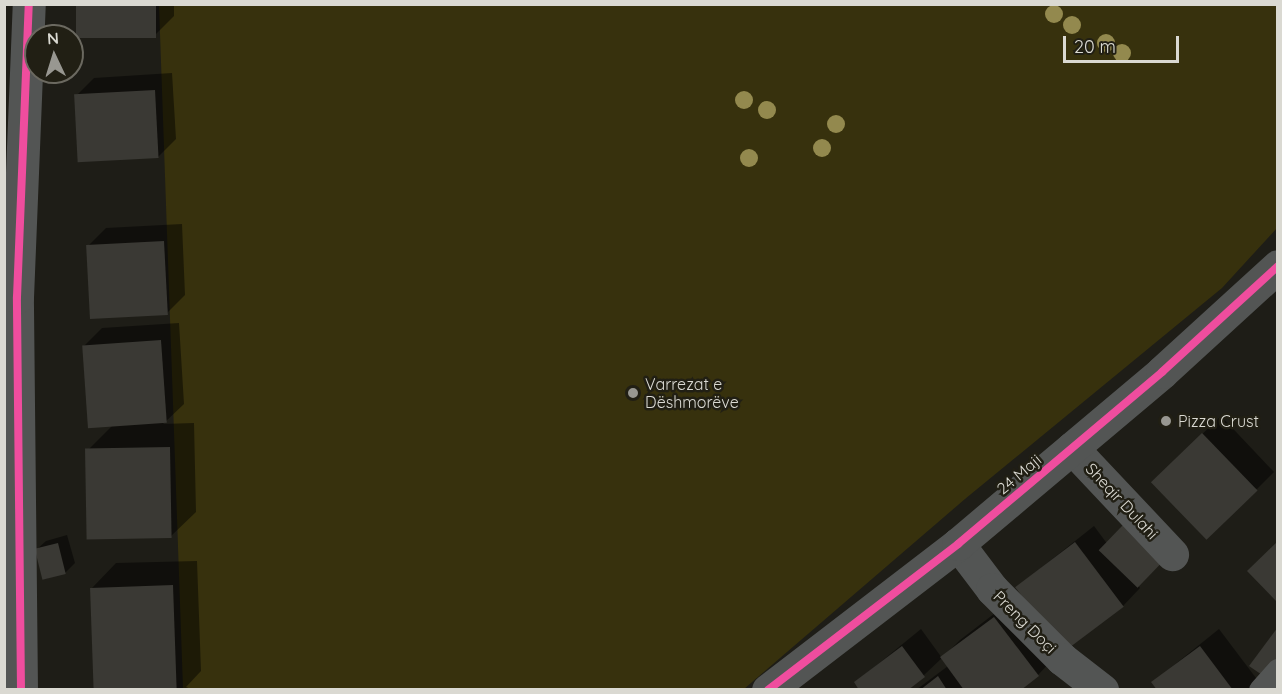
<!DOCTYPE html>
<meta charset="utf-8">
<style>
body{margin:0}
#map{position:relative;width:1282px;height:694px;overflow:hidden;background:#1e1d17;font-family:Quicksand,sans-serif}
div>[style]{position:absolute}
.green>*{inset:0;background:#37310d}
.shadow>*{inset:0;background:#0007}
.building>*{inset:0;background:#3a3934;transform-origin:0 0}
.lane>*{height:22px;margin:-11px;padding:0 11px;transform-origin:11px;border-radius:11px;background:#535554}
.street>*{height:33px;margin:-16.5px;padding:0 16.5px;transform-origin:16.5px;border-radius:16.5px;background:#535554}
.cycleway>*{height:8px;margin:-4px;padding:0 4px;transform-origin:4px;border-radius:4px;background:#ef4d9e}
.trees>*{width:18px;height:18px;margin:-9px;border-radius:50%;background:#93894e}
.dots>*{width:16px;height:16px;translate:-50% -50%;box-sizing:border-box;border:3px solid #211f14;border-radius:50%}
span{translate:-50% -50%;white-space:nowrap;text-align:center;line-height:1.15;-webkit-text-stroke:5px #211f14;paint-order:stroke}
.poi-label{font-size:16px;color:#dad9d2}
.left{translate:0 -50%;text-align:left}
.street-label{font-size:16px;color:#dad9d2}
.frame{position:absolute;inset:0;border:6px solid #dad9d2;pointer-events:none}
.north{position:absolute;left:24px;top:24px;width:60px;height:60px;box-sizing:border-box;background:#211f14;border:2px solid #6b6960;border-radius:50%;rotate:356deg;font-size:16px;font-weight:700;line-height:24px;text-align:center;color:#dad9d2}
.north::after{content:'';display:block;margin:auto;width:21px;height:27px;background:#989791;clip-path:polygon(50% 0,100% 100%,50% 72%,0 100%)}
.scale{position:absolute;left:1063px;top:36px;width:116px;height:27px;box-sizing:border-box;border:3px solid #dad9d2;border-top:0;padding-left:8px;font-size:18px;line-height:21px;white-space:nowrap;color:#dad9d2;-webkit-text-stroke:4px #211f14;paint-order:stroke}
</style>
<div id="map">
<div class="green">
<i style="clip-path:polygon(159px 5px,1277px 5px,1277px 228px,1222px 288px,965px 499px,744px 689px,183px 689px)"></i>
</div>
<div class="shadow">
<i style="clip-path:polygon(77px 4px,174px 4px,174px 16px,156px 34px)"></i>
<i style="clip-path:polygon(172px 73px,176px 139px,158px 157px,76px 96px,94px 78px)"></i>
<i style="clip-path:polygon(182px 224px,185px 295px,167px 313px,88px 246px,106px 228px)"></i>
<i style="clip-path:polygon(179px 323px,184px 404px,163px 424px,194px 423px,196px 512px,171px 536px,86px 452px,113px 425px,84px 346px,102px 328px)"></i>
<i style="clip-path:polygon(1221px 416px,1274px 472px,1257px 489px,1171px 464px)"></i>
<i style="clip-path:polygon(1094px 526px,1140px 588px,1123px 606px,1017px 587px)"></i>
<i style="clip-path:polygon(67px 535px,75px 563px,66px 572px,45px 579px,36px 550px,46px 541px)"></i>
<i style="clip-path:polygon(197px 561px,201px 671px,186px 687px,193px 690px,95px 690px,92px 588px,116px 563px)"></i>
<i style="clip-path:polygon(1012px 600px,1055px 657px,1038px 675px,1018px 690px,916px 690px,948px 666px,942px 658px,960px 640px)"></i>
<i style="clip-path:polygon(921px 629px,942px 658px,924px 675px,906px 690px,856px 682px)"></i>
<i style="clip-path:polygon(1219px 629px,1259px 682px,1251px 690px,1159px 690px,1153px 682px)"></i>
</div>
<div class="building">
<i style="left:76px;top:4px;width:80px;height:34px"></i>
<i style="left:155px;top:90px;width:68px;height:81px;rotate:87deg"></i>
<i style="left:164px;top:241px;width:74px;height:78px;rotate:87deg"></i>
<i style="left:161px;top:340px;width:83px;height:79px;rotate:86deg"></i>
<i style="left:1202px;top:433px;width:80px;height:71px;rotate:46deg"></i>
<i style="left:170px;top:447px;width:91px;height:85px;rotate:89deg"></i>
<i style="left:1123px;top:525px;width:54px;height:35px;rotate:44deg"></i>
<i style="clip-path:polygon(1278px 541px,1278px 603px,1247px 571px)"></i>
<i style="left:1075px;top:542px;width:81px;height:75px;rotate:53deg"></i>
<i style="left:58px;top:543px;width:32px;height:24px;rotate:76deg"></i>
<i style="left:173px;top:585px;width:105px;height:83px;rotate:88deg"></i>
<i style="clip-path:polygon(994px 617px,1039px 676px,1021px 690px,964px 690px,940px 657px)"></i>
<i style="clip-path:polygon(1278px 627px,1278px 686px,1249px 666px)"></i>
<i style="clip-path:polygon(902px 646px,925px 677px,908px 690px,859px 690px,854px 682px)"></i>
<i style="clip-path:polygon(1200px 646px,1233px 690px,1157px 690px,1151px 682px)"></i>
<i style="clip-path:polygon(938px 676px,947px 690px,920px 690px)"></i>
</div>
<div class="lane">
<i style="left:1260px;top:690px;width:27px;rotate:-48deg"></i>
</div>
<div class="street">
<i style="left:1072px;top:448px;width:146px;rotate:46.7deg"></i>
<i style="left:958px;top:544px;width:56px;rotate:52.9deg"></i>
<i style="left:992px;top:589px;width:99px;rotate:45deg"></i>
<i style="left:1062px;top:659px;width:51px;rotate:37.8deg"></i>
<i style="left:21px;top:690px;width:393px;rotate:-90.6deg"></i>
<i style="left:17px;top:297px;width:293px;rotate:-87.7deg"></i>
<i style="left:768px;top:690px;width:240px;rotate:-37.5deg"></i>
<i style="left:958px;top:544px;width:267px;rotate:-40.1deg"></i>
<i style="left:1162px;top:372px;width:157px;rotate:-42.4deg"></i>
</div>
<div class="cycleway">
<i style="left:21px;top:690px;width:393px;rotate:-90.6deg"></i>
<i style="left:17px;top:297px;width:293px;rotate:-87.7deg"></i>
<i style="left:768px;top:690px;width:240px;rotate:-37.5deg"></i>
<i style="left:958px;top:544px;width:267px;rotate:-40.1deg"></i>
<i style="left:1162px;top:372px;width:157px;rotate:-42.4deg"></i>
</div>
<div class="trees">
<i style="left:1054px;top:14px"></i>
<i style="left:1072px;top:25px"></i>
<i style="left:1106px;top:43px"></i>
<i style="left:1122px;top:53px"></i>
<i style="left:744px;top:100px"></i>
<i style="left:767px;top:110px"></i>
<i style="left:836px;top:124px"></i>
<i style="left:822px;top:148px"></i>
<i style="left:749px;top:158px"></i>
</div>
<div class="dots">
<i style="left:633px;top:393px;background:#989791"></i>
<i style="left:1166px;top:421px;background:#989791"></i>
</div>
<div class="poi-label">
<span class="left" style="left:645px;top:393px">Varrezat e<br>Dëshmorëve</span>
<span class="left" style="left:1178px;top:421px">Pizza Crust</span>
</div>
<div class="street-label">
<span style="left:1019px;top:474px;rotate:-40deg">24 Maji</span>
<span style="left:1122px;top:501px;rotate:47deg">Sheqir Dulahi</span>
<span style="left:1025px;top:622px;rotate:45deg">Preng Doçi</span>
</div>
<div class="frame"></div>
<div class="north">N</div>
<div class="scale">20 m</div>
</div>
